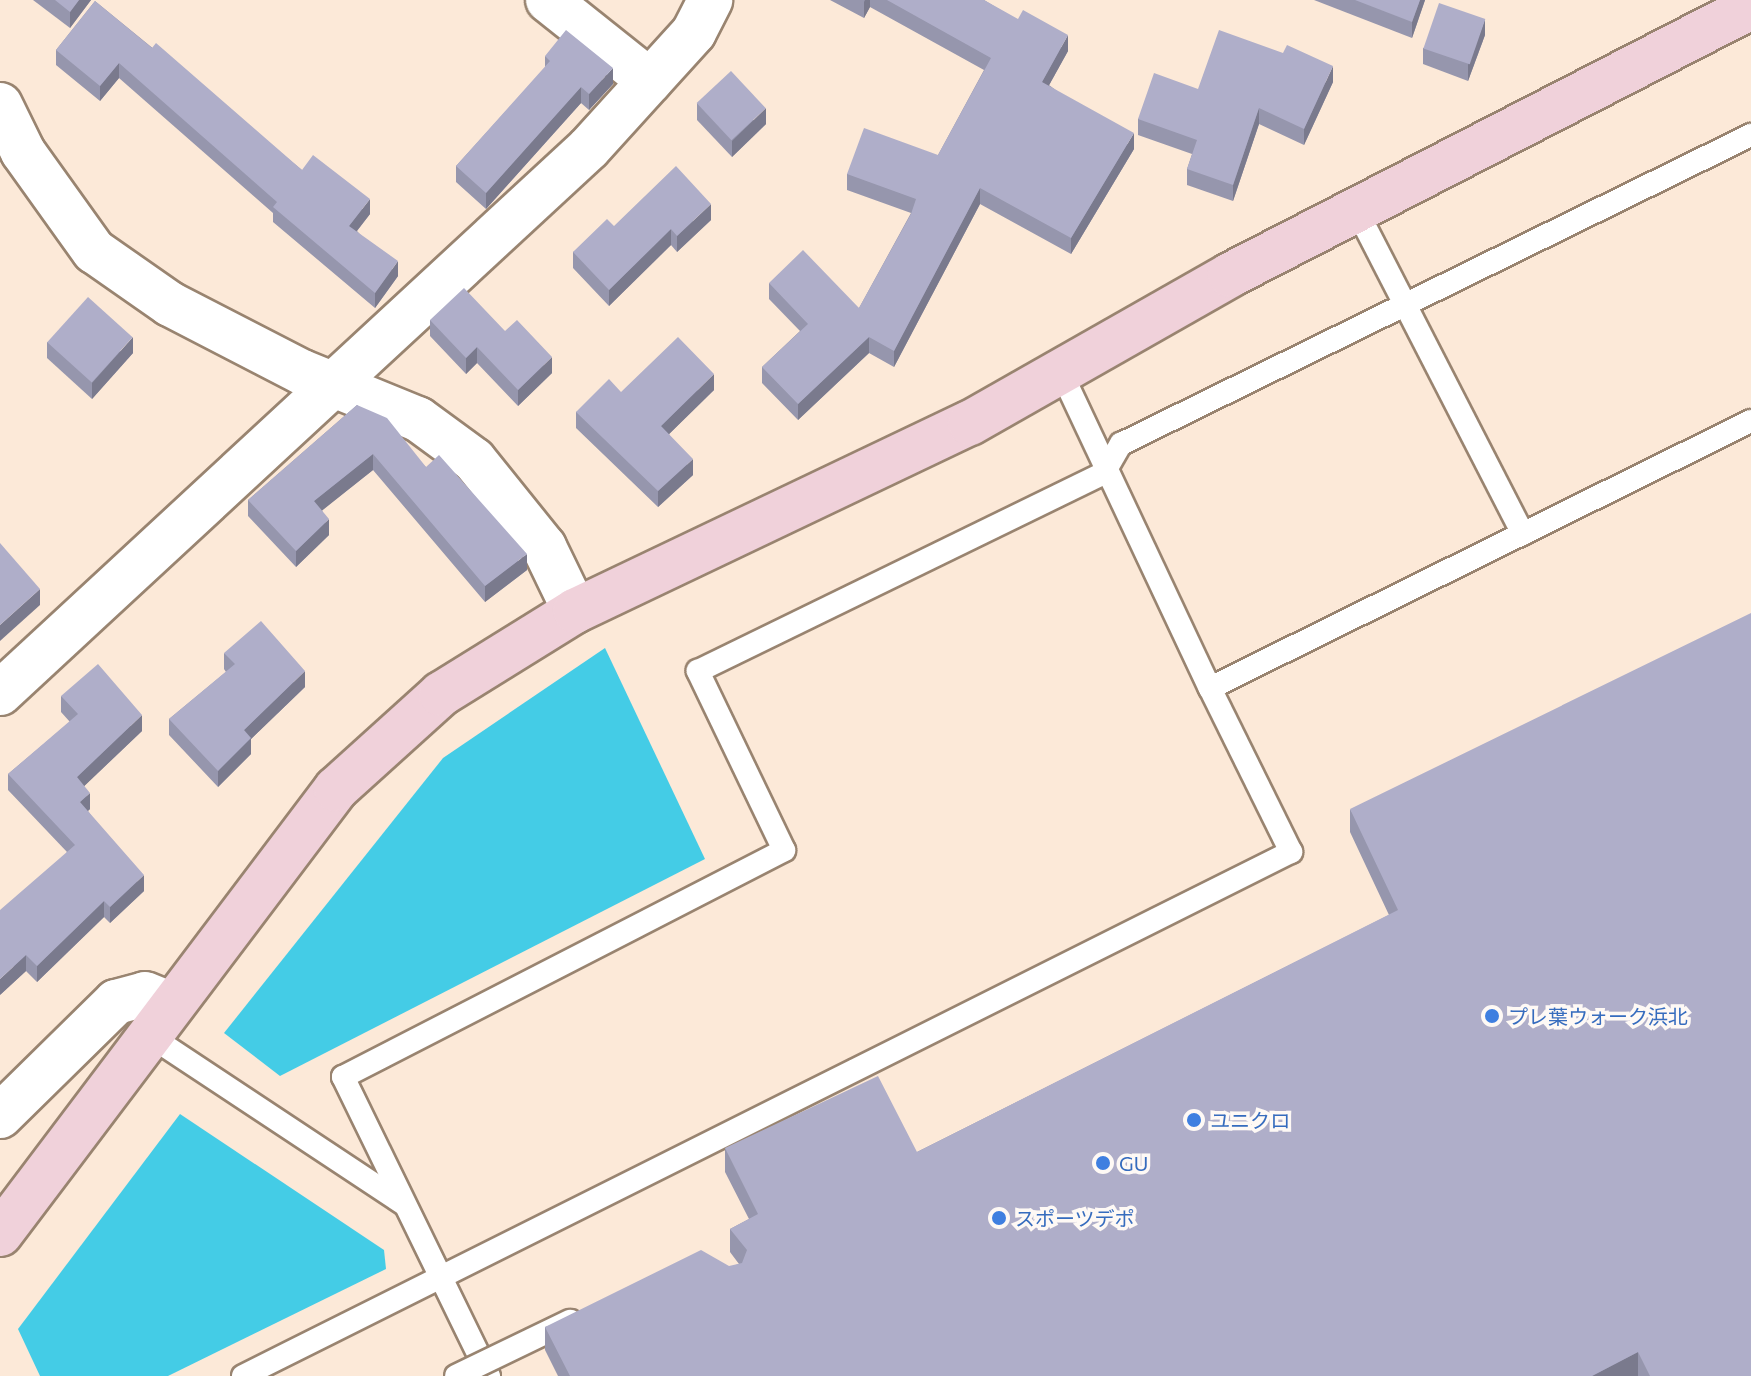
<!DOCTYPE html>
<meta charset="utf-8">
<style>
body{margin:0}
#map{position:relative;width:1751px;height:1376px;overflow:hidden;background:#fce9d8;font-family:Commissioner,"Noto Sans JP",sans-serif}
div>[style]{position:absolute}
.water>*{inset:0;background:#44cce6}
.roads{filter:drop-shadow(2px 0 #998470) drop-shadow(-2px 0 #998470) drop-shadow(0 2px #998470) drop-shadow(0 -2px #998470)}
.lane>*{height:22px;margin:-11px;padding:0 11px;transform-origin:11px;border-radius:11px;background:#fff}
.street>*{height:44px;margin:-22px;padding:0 22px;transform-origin:22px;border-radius:22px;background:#fff}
.secondary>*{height:44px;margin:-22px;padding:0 22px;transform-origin:22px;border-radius:22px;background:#f0d1da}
.bridges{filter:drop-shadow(2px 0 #998470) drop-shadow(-2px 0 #998470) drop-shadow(0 2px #998470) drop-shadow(0 -2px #998470)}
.lane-bridge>*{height:22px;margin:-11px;padding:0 11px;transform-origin:11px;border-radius:11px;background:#fff}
.wall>*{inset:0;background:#9696ad}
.shaded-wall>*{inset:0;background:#7a7a8d}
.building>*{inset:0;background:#afaec9;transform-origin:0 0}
.dots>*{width:22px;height:22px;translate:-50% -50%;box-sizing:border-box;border:4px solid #fef9f5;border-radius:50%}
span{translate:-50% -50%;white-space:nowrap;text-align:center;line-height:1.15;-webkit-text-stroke:7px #fef9f5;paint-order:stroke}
.shop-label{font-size:20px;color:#366cbe}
.left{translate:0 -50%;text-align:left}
</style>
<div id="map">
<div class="water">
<i style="clip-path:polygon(605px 648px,705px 859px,280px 1076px,224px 1033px,443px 758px)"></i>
<i style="clip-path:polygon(180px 1114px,384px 1250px,386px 1269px,168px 1376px,40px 1376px,18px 1329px)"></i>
</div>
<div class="roads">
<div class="lane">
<i style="left:1356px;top:209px;width:365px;rotate:62.8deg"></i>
<i style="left:1061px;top:372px;width:349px;rotate:64.8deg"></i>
<i style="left:150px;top:1036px;width:305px;rotate:33.5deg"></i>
<i style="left:243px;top:1376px;width:1172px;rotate:-26.57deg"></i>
<i style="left:1291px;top:852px;width:183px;rotate:-116.3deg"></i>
<i style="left:1210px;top:688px;width:603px;rotate:-26.27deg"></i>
<i style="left:489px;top:1376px;width:333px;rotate:-116deg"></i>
<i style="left:343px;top:1077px;width:496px;rotate:-27.2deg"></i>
<i style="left:784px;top:850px;width:199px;rotate:-115.7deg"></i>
<i style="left:698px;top:671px;width:452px;rotate:-26deg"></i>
<i style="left:1104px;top:473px;width:34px;rotate:-60deg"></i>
<i style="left:1121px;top:444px;width:702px;rotate:-26.13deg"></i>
</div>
<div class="street">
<i style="left:548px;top:0;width:130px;rotate:38.5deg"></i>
<i style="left:0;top:105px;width:52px;rotate:63.9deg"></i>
<i style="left:23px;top:152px;width:122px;rotate:54.4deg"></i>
<i style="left:94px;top:251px;width:93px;rotate:34.9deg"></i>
<i style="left:170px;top:304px;width:148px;rotate:27.3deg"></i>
<i style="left:302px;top:372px;width:125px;rotate:22.1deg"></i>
<i style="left:418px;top:419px;width:69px;rotate:36.2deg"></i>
<i style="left:474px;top:460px;width:112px;rotate:51.2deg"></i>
<i style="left:544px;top:547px;width:71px;rotate:64.2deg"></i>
<i style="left:0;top:693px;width:802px;rotate:-42.78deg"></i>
<i style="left:589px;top:148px;width:156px;rotate:-47.8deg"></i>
<i style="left:694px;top:32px;width:36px;rotate:-63deg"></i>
<i style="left:0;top:1116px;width:163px;rotate:-44.5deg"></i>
<i style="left:116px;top:1002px;width:30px;rotate:-15deg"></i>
<i style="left:145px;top:994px;width:29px;rotate:22deg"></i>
</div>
<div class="secondary">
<i style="left:0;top:1234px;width:558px;rotate:-52.95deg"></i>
<i style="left:336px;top:789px;width:142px;rotate:-42.1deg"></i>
<i style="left:441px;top:694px;width:158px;rotate:-31.8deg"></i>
<i style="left:575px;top:611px;width:437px;rotate:-25.5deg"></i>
<i style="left:970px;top:423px;width:299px;rotate:-29.6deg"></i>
<i style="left:1230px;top:275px;width:586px;rotate:-27.22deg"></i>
</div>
</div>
<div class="bridges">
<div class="lane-bridge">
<i style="left:456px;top:1376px;width:127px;rotate:-25.8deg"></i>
</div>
</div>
<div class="wall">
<i style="clip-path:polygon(33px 0,91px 0,70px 28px)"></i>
<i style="clip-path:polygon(830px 0,984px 0,1068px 51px,1049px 85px,1134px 149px,1071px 254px,980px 204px,894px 367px,869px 353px,798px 420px,762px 383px,762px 367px,800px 331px,769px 299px,769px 283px,859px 308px,911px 213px,847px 190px,847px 174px,938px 155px,984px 70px,870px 7px,864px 18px)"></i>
<i style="clip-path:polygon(1314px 0,1425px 0,1412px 38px)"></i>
<i style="clip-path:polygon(95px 1px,302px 170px,370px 214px,357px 231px,398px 276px,375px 308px,273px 222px,273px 213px,119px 78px,100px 101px,56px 65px,56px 50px)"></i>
<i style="clip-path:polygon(1485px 35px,1468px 81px,1423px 64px,1423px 48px)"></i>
<i style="clip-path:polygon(545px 56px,613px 84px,589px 110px,581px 103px,486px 209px,456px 182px,456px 166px,545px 68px)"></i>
<i style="clip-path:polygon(1333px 82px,1304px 145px,1259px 124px,1233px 201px,1187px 185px,1187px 169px,1192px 154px,1138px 135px,1138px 119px,1198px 89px)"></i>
<i style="clip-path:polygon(697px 103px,766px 124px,732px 157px,697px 120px)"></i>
<i style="clip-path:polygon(711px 220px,677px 252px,671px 245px,609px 306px,573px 268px,573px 252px,614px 226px)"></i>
<i style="clip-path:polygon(430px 320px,505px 331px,552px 373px,518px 406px,477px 363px,466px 374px,430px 336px)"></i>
<i style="clip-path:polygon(47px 342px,133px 353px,92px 399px,47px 358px)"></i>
<i style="clip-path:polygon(714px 390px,669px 434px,693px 475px,658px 507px,576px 428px,576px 412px,621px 392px)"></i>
<i style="clip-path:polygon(357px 405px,426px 467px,527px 570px,485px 602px,373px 470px,322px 510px,329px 535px,296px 567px,248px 516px,248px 500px)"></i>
<i style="clip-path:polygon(224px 653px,305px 687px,251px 739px,251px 754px,218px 787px,169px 735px,169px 719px,226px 672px,224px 669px)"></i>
<i style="clip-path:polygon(61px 696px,142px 731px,84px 786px,90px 809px,88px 811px,144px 891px,110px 923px,104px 917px,37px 982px,26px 971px,0 995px,67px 852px,8px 790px,8px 774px,70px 722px,61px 712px)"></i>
<i style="clip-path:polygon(1350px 809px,1751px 1376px,558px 1376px,545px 1350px,545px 1327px,739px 1264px,730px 1252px,730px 1229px,749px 1219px,725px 1172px,725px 1148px,917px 1152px,1389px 915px,1350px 832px)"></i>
</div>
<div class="shaded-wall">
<i style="clip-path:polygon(79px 0,91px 0,70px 28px,70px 12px)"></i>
<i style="clip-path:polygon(865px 0,870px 0,870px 7px,864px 18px,864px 2px)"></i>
<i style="clip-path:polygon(1420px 0,1425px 0,1412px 38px,1412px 22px)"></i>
<i style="clip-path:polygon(1485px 19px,1485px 35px,1468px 81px,1468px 65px)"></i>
<i style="clip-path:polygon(1068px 35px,1068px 51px,1042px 98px,1042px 82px)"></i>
<i style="clip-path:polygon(119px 63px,119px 78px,100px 101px,100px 86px)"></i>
<i style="clip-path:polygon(1333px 66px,1333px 82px,1304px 145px,1304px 129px)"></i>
<i style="clip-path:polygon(613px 68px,613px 84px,589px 110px,589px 94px)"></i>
<i style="clip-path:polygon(581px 87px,581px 103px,486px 209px,486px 193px)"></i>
<i style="clip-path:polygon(766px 108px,766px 124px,732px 157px,732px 141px)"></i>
<i style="clip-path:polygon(1259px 108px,1259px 124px,1233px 201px,1233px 185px)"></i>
<i style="clip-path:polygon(1134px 133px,1134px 149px,1071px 254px,1071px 238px)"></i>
<i style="clip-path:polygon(980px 188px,980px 204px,894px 367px,894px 351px)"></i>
<i style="clip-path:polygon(370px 199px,370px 214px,349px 241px,349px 226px)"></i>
<i style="clip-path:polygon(711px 204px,711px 220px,677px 252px,677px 236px)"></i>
<i style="clip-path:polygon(671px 229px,671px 245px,609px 306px,609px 290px)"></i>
<i style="clip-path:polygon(398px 261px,398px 276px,375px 308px,375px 293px)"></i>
<i style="clip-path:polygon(133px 337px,133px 353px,92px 399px,92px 383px)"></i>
<i style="clip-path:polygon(869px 337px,869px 353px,798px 420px,798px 404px)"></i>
<i style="clip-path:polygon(477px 347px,477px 363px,466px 374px,466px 358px)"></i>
<i style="clip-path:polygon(552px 357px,552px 373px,518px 406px,518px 390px)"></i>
<i style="clip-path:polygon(714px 374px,714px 390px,661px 442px,661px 426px)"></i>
<i style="clip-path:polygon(373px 454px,373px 470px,314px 517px,314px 501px)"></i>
<i style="clip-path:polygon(693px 459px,693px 475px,658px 507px,658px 491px)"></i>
<i style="clip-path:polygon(329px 519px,329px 535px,296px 567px,296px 551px)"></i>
<i style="clip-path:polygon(527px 554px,527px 570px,485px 602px,485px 586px)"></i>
<i style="clip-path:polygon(40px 589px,40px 605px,0 641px,0 625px)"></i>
<i style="clip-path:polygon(305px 671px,305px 687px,251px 739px,251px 754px,218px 787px,218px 771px,244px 730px)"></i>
<i style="clip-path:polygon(142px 715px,142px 731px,77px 793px,77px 777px)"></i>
<i style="clip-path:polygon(90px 793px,90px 809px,80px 818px,80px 802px)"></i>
<i style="clip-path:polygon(144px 875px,144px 891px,110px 923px,110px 907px)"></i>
<i style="clip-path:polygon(104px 901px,104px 917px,37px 982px,37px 966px)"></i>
<i style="clip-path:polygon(26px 955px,26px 971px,0 995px,0 979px)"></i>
<i style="clip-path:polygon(1638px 1352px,1638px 1376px,1592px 1376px)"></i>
</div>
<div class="building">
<i style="clip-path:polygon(55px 0,79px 0,70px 12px)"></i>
<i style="clip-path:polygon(887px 0,984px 0,1018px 19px,1023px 10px,1068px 35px,1042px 82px,1134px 133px,1071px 238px,980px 188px,894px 351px,869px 337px,798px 404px,762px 367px,808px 324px,769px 283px,803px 250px,859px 308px,911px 214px,916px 199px,847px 174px,864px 128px,938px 155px,991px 58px)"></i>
<i style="clip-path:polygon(1355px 0,1420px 0,1412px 22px)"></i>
<i style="clip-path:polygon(95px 1px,152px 48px,156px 43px,302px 170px,313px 155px,370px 199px,349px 226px,398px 261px,375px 293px,273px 207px,277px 202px,119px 63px,100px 86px,56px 50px)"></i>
<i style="left:1439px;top:3px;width:49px;height:48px;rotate:19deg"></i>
<i style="clip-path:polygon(566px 30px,613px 68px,589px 94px,581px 87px,486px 193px,456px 166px,550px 61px,545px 56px)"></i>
<i style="clip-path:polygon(1219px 30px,1283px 53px,1287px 45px,1333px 66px,1304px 129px,1259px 108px,1233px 185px,1187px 169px,1197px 140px,1138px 119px,1154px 73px,1198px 89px)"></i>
<i style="left:731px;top:71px;width:51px;height:47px;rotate:47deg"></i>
<i style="clip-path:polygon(676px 166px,711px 204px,677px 236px,671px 229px,609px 290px,573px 252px,607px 219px,614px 226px)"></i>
<i style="clip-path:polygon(464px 288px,505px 331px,517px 320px,552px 357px,518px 390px,477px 347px,466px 358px,430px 320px)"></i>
<i style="left:88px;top:297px;width:60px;height:61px;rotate:42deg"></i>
<i style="clip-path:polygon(678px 337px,714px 374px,661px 426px,693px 459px,658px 491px,576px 412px,609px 379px,621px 392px)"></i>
<i style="clip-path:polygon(357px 405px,387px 418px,426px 467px,439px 455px,527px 554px,485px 586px,373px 454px,314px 501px,329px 519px,296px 551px,248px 500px)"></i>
<i style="clip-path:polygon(0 543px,40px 589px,0 625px)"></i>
<i style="clip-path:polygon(1751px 613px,1751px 1376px,1650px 1376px,1638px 1352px,1592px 1376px,570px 1376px,545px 1327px,701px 1250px,729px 1266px,742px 1263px,747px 1250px,730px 1229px,758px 1214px,725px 1148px,878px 1076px,917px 1152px,1398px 910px,1350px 809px)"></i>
<i style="clip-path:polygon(261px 621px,305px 671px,244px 730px,251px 738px,218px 771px,169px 719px,235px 664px,224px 653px)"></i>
<i style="clip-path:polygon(98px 664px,142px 715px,77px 777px,90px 793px,80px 802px,144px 875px,110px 907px,104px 901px,37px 966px,26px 955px,0 979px,0 910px,75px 845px,8px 774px,78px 714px,61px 696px)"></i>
</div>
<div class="dots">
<i style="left:1492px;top:1016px;background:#3f7fe0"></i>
<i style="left:1194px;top:1120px;background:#3f7fe0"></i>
<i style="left:1103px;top:1163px;background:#3f7fe0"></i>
<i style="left:999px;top:1218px;background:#3f7fe0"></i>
</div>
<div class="shop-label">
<span class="left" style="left:1508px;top:1016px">プレ葉ウォーク浜北</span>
<span class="left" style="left:1210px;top:1120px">ユニクロ</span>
<span class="left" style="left:1119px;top:1163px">GU</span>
<span class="left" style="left:1015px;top:1218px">スポーツデポ</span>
</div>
</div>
